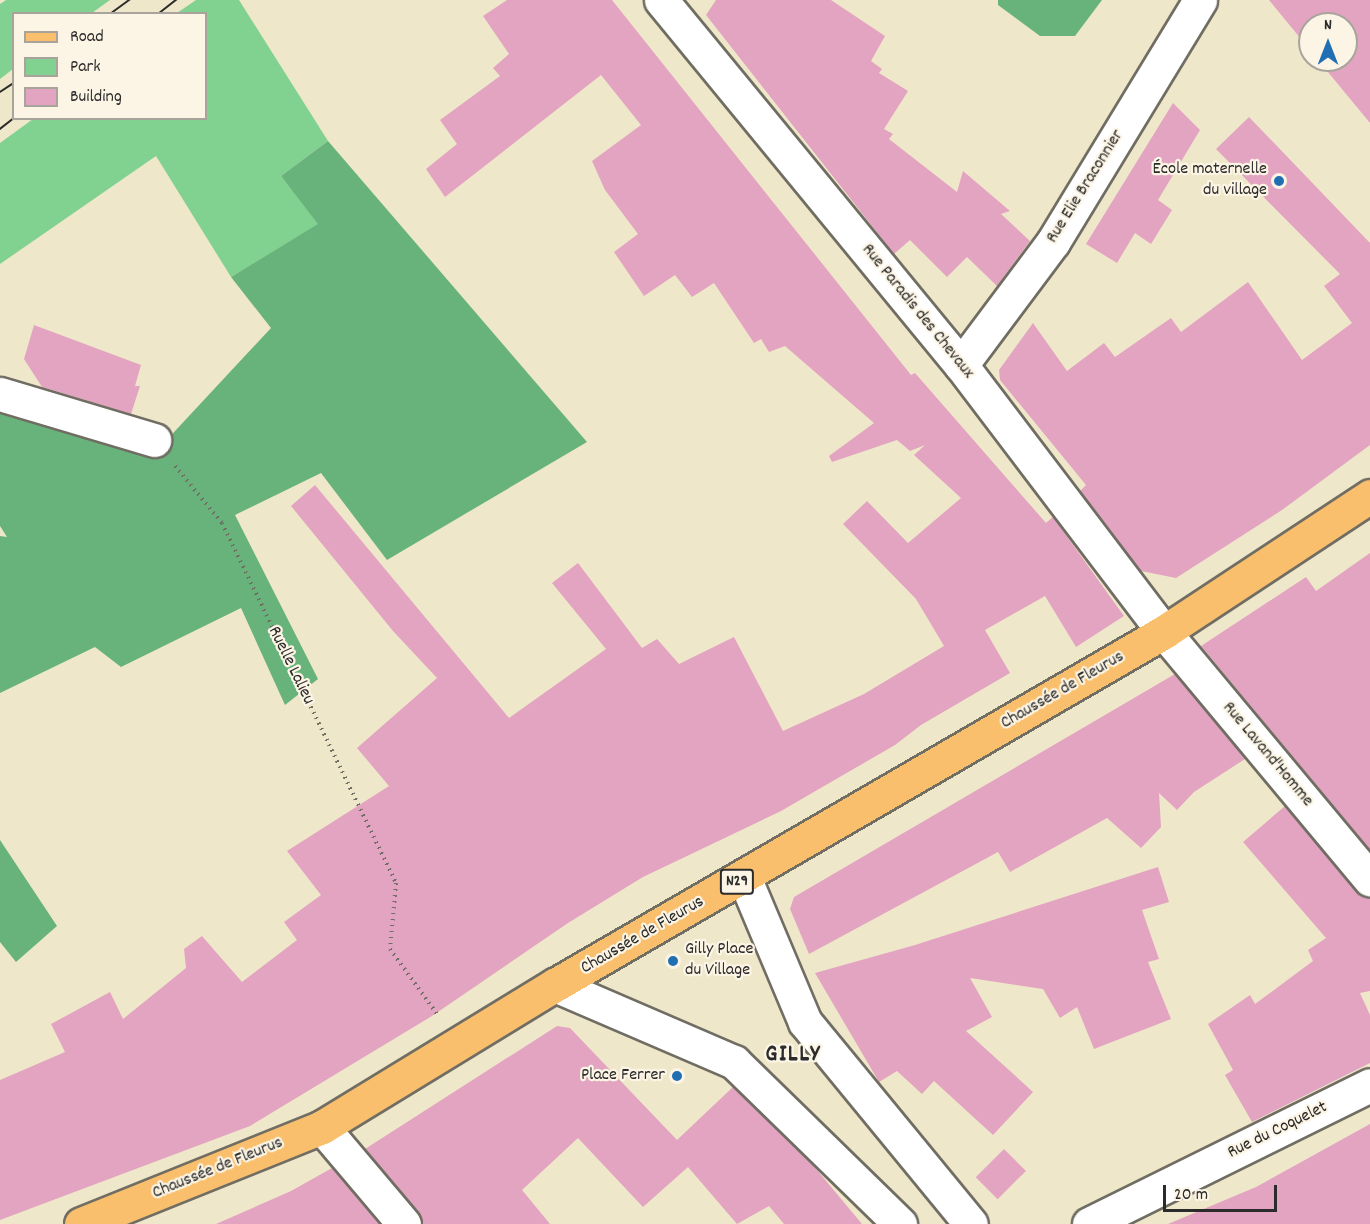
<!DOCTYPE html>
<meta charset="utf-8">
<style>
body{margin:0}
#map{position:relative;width:1370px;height:1224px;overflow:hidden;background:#efe7ca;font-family:Dekko,sans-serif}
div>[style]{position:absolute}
.green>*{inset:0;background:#81d191}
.forest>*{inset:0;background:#68b37b}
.building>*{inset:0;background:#e3a4c1;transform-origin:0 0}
.path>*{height:4px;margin-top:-2px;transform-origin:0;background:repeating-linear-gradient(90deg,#706d63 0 1.5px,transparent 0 6px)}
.roads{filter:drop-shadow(2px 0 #706d63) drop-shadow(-2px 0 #706d63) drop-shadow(0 2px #706d63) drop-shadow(0 -2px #706d63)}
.minor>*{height:33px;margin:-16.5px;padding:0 16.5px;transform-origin:16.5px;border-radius:16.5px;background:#fff}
.primary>*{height:33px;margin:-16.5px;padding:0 16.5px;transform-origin:16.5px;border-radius:16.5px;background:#f9bf6d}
.tram>*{height:1.5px;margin:-0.75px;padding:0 0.75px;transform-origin:0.75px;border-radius:0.75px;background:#2b2b2b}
.dots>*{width:16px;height:16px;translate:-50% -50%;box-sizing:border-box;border:3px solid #fcf5e5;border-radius:50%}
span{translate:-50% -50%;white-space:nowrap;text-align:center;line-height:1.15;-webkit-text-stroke:4.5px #fcf5e5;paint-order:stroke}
.shield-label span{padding:2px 4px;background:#fcf5e5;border:2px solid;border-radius:4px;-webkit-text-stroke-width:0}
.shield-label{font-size:16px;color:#2b2b2b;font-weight:700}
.poi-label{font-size:18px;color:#2b2b2b}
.right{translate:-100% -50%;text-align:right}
.left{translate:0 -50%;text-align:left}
.street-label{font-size:18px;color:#2b2b2b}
.district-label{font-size:24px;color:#2b2b2b;font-weight:700;letter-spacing:1.5px}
.legend{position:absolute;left:12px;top:12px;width:195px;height:108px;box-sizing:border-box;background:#fcf5e5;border:2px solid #a8a49b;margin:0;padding:8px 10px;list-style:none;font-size:18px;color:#2b2b2b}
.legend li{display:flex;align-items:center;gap:12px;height:30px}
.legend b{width:30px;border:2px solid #a8a49b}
.north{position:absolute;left:1298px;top:12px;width:60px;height:60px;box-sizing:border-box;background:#fcf5e5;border:2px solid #a8a49b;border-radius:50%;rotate:0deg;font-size:16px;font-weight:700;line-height:24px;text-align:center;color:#2b2b2b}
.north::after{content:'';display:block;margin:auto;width:21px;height:27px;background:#1f6fb2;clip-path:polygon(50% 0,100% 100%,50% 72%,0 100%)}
.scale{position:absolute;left:1163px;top:1185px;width:114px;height:27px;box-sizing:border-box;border:3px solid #2b2b2b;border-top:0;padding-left:8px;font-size:18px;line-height:21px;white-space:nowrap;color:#2b2b2b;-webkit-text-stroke:4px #fcf5e5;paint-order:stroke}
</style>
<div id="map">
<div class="green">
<i style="clip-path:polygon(6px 0,110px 0,92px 13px,14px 14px,13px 69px,0 79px,0 4px)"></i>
<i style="clip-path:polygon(196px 0,239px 0,328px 141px,281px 176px,319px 224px,231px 277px,156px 156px,0 264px,0 143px,33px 119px,206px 118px,206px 14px,177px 13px)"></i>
</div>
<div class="forest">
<i style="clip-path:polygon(998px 0,1102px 0,1075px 36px,1040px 36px,998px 5px)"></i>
<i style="clip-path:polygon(328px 141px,587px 442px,387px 560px,321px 473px,235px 515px,318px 679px,285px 705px,241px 608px,121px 667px,95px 647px,0 693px,0 536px,7px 537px,0 526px,0 395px,162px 445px,271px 328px,231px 277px,318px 224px,281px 176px)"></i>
<i style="clip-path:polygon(0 840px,57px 926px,16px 962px,0 942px)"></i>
</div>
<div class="building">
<i style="clip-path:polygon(507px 0,612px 0,911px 375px,915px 373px,1046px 523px,1053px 517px,1124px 616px,1076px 647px,1045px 596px,985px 630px,1010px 673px,921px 725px,895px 745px,781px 811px,643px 877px,568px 923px,432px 1016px,250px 1126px,0 1220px,0 1080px,65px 1052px,51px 1024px,110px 992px,123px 1019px,186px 968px,184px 949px,202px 936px,242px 982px,297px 940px,284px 922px,321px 895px,287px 851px,389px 786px,357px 748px,437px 678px,393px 631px,291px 506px,315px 485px,509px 718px,606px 649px,552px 583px,578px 563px,642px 648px,657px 639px,679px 664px,734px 637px,783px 731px,864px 694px,944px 646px,916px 599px,843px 524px,867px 501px,908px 543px,961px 498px,914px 455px,925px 445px,910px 451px,897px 440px,832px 462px,829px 456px,874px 423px,785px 346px,769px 352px,761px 339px,754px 343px,714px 283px,692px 297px,675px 275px,644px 296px,614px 252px,638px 234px,605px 190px,592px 161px,641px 125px,601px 75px,445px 197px,426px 169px,457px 144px,440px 120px,500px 76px,493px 68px,509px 54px,483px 16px)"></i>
<i style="clip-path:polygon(716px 0,831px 0,885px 36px,871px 61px,882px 69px,879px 73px,908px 91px,884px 129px,893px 134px,889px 139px,957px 192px,963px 171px,1010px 211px,1001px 214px,1030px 241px,997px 286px,967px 257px,947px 277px,910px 240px,894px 254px,706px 15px)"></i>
<i style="clip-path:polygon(1269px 0,1370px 0,1370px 123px,1318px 60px,1346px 60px,1346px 24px,1310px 24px,1310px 50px)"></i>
<i style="clip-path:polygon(1173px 103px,1200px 130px,1158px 200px,1172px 210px,1151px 244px,1135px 233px,1117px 263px,1086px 244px)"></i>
<i style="clip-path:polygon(1249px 117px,1370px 243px,1370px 445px,1282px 510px,1176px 578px,1141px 571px,1080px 491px,1086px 485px,1000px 380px,999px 370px,1033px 323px,1067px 371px,1104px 343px,1115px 357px,1171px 318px,1181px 332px,1248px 282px,1302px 360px,1352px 323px,1324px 286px,1340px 274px,1216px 149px)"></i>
<i style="clip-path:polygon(34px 325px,141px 365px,135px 386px,140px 386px,131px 414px,42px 387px,24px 359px)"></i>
<i style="clip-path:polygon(1370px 553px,1370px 850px,1201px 646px,1306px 577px,1316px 591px)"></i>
<i style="clip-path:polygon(1175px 674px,1245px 759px,1194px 792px,1177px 810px,1159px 793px,1161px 827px,1141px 848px,1107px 818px,1010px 872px,998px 852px,809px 954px,790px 909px,794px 897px)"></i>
<i style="clip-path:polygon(1285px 806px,1356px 891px,1370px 897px,1370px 991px,1360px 993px,1370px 1015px,1370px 1063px,1252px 1122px,1225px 1075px,1233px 1070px,1208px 1024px,1250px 995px,1255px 1004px,1313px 961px,1308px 950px,1326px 938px,1243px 842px)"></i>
<i style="clip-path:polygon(1158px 867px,1169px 902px,1142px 910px,1159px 959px,1148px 962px,1171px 1019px,1094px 1049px,1077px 1007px,1060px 1018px,1043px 989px,970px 978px,992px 1017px,966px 1031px,1033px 1092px,993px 1135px,934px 1081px,922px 1094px,897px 1071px,879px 1082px,815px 973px,915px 945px)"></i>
<i style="clip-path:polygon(557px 1026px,570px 1028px,677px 1140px,733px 1087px,812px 1164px,862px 1224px,784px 1224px,769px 1206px,737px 1224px,688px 1167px,643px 1207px,578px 1138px,522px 1190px,550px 1224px,422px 1224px,418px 1212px,365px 1149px)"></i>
<i style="clip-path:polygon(1370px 1124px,1370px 1224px,1168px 1224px,1256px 1187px)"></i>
<i style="left:1004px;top:1149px;width:31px;height:40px;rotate:45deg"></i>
<i style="clip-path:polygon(332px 1168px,379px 1224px,216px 1224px,291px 1191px)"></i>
</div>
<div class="path">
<i style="left:175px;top:466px;width:74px;rotate:50.5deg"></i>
<i style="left:222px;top:523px;width:400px;rotate:64.2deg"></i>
<i style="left:396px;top:883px;width:66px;rotate:95.2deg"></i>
<i style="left:390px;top:949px;width:80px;rotate:54.1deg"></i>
</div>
<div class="roads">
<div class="minor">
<i style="left:661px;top:0;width:472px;rotate:50.6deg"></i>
<i style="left:961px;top:365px;width:335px;rotate:52.8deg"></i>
<i style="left:1164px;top:632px;width:322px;rotate:50.2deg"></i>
<i style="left:961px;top:365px;width:154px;rotate:-53.2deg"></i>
<i style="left:1053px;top:242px;width:283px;rotate:-58.7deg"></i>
<i style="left:0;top:394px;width:161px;rotate:16.6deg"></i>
<i style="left:744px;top:877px;width:157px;rotate:67.2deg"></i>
<i style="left:805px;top:1022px;width:261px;rotate:50.6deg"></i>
<i style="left:555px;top:985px;width:195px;rotate:23.3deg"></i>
<i style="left:734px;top:1062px;width:232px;rotate:44.3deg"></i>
<i style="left:322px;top:1127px;width:127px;rotate:49.8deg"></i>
<i style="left:1089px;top:1224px;width:313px;rotate:-26.3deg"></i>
</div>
<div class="primary">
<i style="left:81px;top:1224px;width:260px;rotate:-21.9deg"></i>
<i style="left:322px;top:1127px;width:273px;rotate:-31.4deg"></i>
<i style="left:555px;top:985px;width:704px;rotate:-30.1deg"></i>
<i style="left:1164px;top:632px;width:247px;rotate:-33.4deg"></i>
</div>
</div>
<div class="tram">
<i style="left:110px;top:14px;width:24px;rotate:-36deg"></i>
<i style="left:158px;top:14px;width:23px;rotate:-38deg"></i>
<i style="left:0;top:92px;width:17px;rotate:-33deg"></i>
<i style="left:0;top:129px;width:18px;rotate:-38deg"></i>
</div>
<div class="dots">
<i style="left:1279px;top:181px;background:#1f6fb2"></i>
<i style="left:673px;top:961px;background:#1f6fb2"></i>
<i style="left:677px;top:1076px;background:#1f6fb2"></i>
</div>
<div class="shield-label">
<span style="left:737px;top:882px">N29</span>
</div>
<div class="poi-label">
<span class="right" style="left:1267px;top:181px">École maternelle<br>du village</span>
<span class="left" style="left:685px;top:961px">Gilly Place<br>du Village</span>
<span class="right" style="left:665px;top:1076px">Place Ferrer</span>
</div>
<div class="street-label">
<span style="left:1086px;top:187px;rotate:-58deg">Rue Elie Braconnier</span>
<span style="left:917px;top:312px;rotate:51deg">Rue Paradis des Chevaux</span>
<span style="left:290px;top:666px;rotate:64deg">Ruelle Lalieu</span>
<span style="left:1063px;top:691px;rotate:-30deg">Chaussée de Fleurus</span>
<span style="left:1267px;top:755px;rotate:50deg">Rue Lavand'Homme</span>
<span style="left:643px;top:936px;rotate:-30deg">Chaussée de Fleurus</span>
<span style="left:1278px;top:1131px;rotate:-26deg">Rue du Coquelet</span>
<span style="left:218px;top:1169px;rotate:-22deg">Chaussée de Fleurus</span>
</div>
<div class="district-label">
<span style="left:793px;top:1056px">GILLY</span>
</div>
<ul class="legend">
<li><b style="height:8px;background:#f9bf6d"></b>Road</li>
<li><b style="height:16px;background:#81d191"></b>Park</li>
<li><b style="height:16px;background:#e3a4c1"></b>Building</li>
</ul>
<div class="north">N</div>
<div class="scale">20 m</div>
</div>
